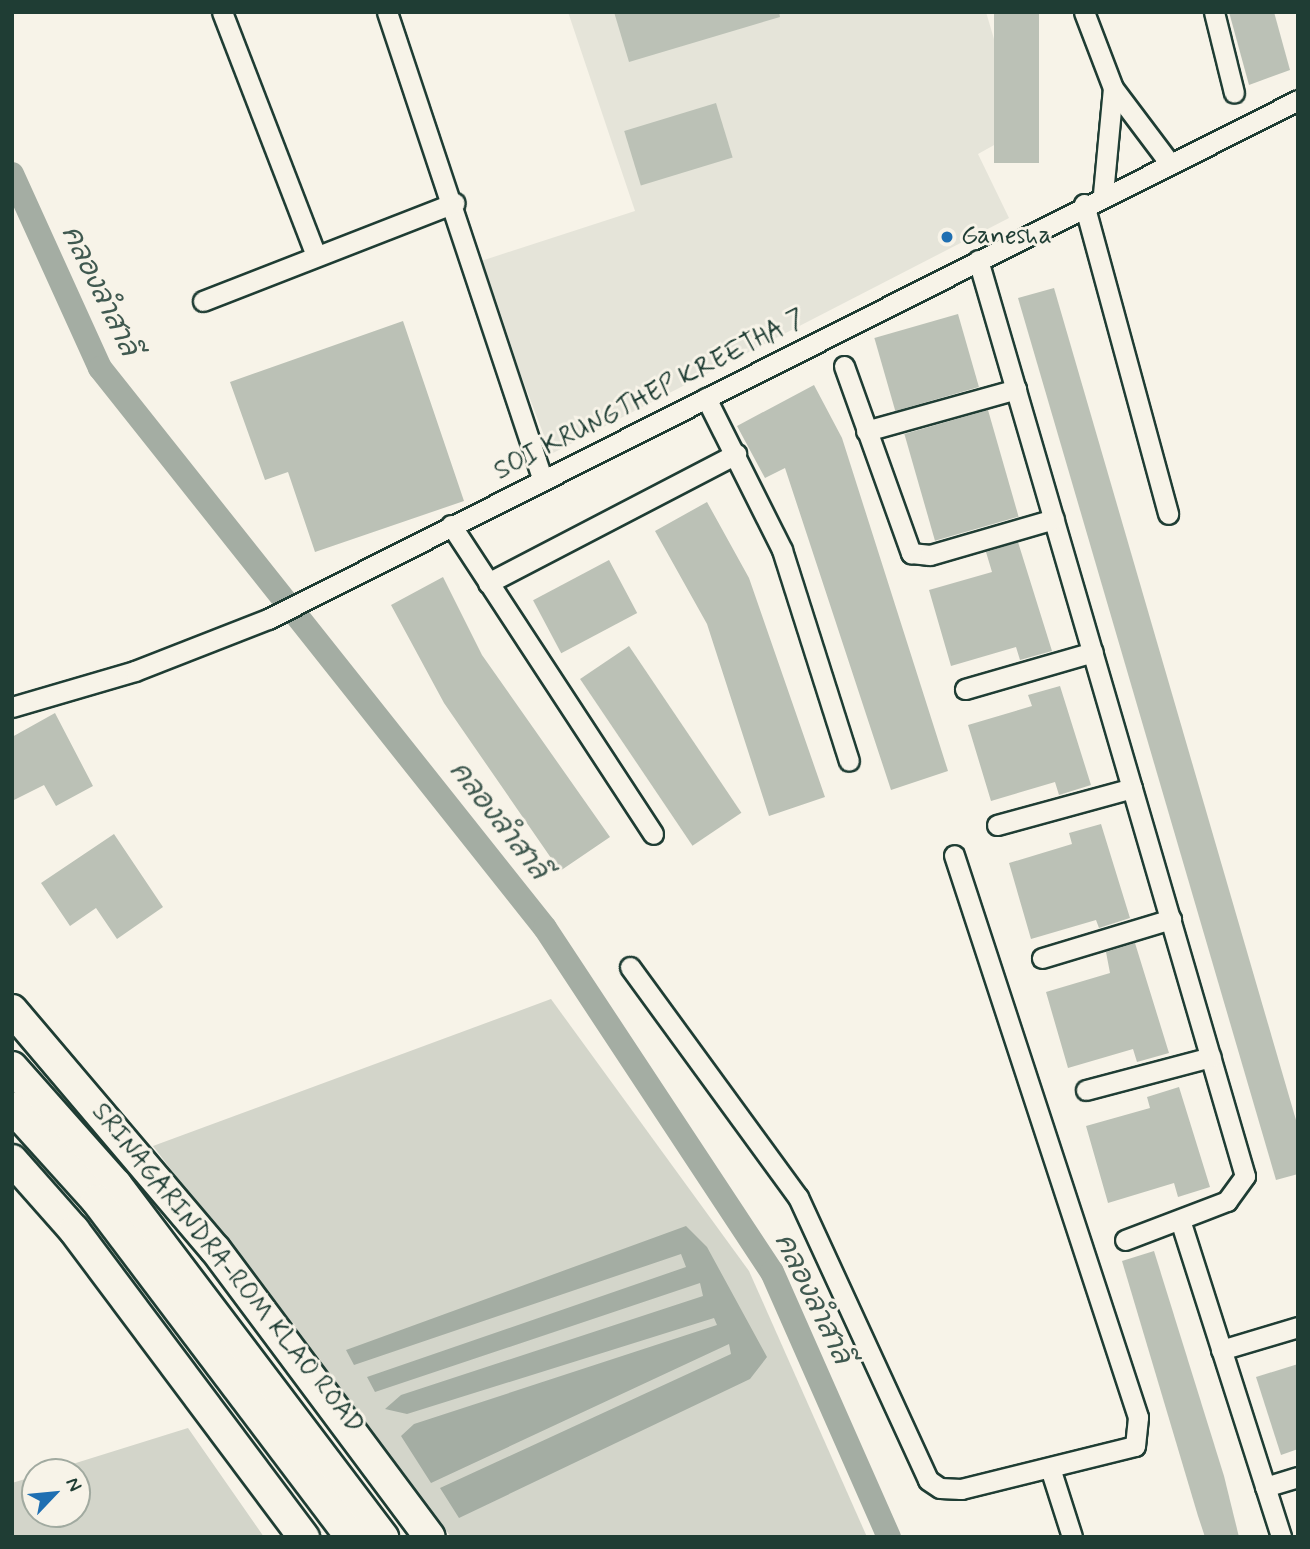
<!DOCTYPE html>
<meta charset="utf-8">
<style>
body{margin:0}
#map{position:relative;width:1310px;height:1549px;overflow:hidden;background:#f7f3e8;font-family:Mynerve,"Playpen Sans Thai",sans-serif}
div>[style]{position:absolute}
.built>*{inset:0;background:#e5e4d9}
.green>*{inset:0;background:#d3d5ca}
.water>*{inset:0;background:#a4ada3}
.canal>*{height:24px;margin:-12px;padding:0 12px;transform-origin:12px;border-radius:12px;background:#a4ada3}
.building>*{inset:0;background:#bbc1b6;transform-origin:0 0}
.roads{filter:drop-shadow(2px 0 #1f3d34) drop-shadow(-2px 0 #1f3d34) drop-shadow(0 2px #1f3d34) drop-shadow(0 -2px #1f3d34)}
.minor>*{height:19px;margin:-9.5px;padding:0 9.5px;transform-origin:9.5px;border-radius:9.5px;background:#f7f3e8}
.primary>*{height:30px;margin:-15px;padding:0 15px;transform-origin:15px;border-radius:15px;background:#f7f3e8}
.dots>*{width:19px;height:19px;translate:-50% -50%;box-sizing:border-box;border:4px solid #f7f3e8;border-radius:50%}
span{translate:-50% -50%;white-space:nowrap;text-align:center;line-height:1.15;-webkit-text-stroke:6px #f7f3e8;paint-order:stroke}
.poi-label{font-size:26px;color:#1f3d34}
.left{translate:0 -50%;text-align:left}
.street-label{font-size:26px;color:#1f3d34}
.water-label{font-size:28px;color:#405950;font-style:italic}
.frame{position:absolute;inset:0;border:14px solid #1f3d34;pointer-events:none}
.north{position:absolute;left:21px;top:1458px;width:70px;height:70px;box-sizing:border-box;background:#f7f3e8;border:2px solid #a1aaa0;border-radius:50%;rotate:64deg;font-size:19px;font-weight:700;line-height:28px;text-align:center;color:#1f3d34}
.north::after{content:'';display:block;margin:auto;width:24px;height:32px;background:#1f6fb2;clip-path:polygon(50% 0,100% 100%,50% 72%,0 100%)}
</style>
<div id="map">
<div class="built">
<i style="clip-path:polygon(568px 12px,986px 12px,1021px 130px,978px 154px,1009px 218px,551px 454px,478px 262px,635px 211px)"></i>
</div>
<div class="green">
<i style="clip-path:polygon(551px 999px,749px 1271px,867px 1537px,451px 1537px,153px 1146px)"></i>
<i style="clip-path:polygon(188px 1428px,264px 1537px,12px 1537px,12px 1483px,35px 1476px,35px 1514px,77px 1514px,77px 1472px,47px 1472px)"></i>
</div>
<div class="water">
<i style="clip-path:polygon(686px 1226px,707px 1247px,767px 1357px,750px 1379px,459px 1518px,440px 1488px,731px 1354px,729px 1344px,431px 1483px,401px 1436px,414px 1424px,717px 1325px,714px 1318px,407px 1414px,385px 1409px,401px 1395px,703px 1296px,700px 1283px,375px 1392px,367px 1377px,686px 1267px,681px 1254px,354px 1365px,346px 1350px)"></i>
</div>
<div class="canal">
<i style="left:12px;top:174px;width:213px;rotate:65.6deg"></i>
<i style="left:100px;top:368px;width:715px;rotate:51.53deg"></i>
<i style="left:545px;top:928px;width:412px;rotate:56.6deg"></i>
<i style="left:772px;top:1272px;width:290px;rotate:66.2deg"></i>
</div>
<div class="building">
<i style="clip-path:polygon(614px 12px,779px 12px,780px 17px,629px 62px)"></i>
<i style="left:994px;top:12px;width:45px;height:151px"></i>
<i style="clip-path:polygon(1229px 12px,1274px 12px,1290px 70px,1249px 85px)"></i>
<i style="left:716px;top:103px;width:57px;height:96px;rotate:73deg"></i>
<i style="clip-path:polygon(1054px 288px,1298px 1127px,1298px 1174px,1276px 1180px,1018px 298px)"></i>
<i style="left:958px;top:314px;width:76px;height:87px;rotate:74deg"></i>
<i style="clip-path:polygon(403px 321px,464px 501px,315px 552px,288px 472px,265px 480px,230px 382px)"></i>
<i style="clip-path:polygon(814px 385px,842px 438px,948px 771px,891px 790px,785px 468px,765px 478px,737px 426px)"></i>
<i style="left:988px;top:410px;width:111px;height:87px;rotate:74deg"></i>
<i style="clip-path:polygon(707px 502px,749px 578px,825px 797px,769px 816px,707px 624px,655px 531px)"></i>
<i style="clip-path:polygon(1018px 542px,1052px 651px,1020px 660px,1016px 647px,951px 666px,929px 590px,992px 572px,986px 552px)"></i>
<i style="left:609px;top:560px;width:60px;height:86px;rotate:62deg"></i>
<i style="clip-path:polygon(443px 577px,482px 655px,610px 837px,560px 871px,444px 703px,391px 605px)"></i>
<i style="left:629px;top:646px;width:201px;height:59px;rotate:56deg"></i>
<i style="clip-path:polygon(1060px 686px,1091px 785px,1059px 795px,1055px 782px,991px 801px,968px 725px,1032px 706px,1028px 695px)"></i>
<i style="clip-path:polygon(55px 713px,93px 786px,56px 806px,44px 785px,12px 801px,12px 737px)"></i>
<i style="clip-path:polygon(1101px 824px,1130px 918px,1099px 928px,1096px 920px,1031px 939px,1009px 863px,1072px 844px,1069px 833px)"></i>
<i style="clip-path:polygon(114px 834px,163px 907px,117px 939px,96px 908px,70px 926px,41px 883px)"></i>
<i style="clip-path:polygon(1135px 943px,1169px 1053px,1137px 1062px,1133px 1049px,1068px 1068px,1046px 992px,1110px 973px,1106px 952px)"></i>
<i style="clip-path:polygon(1179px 1087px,1210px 1187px,1178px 1197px,1174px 1183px,1108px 1203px,1086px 1126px,1150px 1108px,1147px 1097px)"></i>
<i style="clip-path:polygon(1154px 1251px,1224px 1476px,1239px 1537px,1205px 1537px,1198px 1516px,1122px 1261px)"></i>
<i style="clip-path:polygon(1298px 1364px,1298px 1449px,1281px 1455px,1256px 1377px)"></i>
</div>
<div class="roads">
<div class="minor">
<i style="left:222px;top:12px;width:261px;rotate:68.9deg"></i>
<i style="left:387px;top:12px;width:493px;rotate:71.6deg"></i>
<i style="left:1084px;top:12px;width:81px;rotate:69.1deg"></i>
<i style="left:1113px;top:88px;width:106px;rotate:95.4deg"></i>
<i style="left:1214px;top:12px;width:83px;rotate:76.1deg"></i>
<i style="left:1113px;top:88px;width:91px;rotate:53deg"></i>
<i style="left:1084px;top:204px;width:321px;rotate:74.8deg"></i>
<i style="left:978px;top:260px;width:954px;rotate:73.75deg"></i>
<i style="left:1245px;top:1176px;width:31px;rotate:126deg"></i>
<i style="left:1227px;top:1201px;width:109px;rotate:159.1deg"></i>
<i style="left:203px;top:301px;width:270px;rotate:-21.3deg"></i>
<i style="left:844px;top:366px;width:199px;rotate:70.3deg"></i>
<i style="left:911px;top:553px;width:19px;rotate:6deg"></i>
<i style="left:930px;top:555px;width:129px;rotate:-16.2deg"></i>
<i style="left:706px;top:398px;width:170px;rotate:63.4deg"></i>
<i style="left:782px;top:550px;width:221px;rotate:72.4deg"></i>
<i style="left:866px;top:431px;width:156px;rotate:-15.6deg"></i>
<i style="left:451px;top:525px;width:369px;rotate:56.8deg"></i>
<i style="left:488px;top:583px;width:280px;rotate:-27.5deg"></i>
<i style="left:965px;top:689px;width:133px;rotate:-16.1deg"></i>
<i style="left:12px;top:707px;width:128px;rotate:-16.3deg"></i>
<i style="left:135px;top:671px;width:143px;rotate:-21.4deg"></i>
<i style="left:268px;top:619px;width:1153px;rotate:-26.74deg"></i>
<i style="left:997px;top:825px;width:140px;rotate:-15.3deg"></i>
<i style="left:1042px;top:958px;width:135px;rotate:-16.8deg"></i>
<i style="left:630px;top:967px;width:285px;rotate:53.9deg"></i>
<i style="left:798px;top:1197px;width:311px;rotate:65.3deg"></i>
<i style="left:928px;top:1480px;width:14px;rotate:34deg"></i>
<i style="left:940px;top:1488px;width:21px;rotate:3deg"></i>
<i style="left:961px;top:1489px;width:179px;rotate:-13.9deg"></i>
<i style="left:1135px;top:1446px;width:29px;rotate:-84deg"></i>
<i style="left:1138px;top:1417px;width:591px;rotate:-108.13deg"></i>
<i style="left:1086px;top:1090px;width:129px;rotate:-14.8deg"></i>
<i style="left:1181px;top:1223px;width:330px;rotate:72.3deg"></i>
<i style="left:1221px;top:1350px;width:80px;rotate:-16.6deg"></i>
<i style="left:1051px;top:1471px;width:69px;rotate:72.3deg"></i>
<i style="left:1265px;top:1487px;width:34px;rotate:-17deg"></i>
</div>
<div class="primary">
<i style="left:12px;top:1010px;width:314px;rotate:49.7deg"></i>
<i style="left:215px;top:1249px;width:359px;rotate:53.3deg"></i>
<i style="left:12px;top:1067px;width:157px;rotate:48.4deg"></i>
<i style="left:116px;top:1184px;width:443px;rotate:52.9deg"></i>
<i style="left:12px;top:1107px;width:125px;rotate:47.9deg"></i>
<i style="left:96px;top:1200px;width:423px;rotate:52.9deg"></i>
<i style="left:12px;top:1160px;width:94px;rotate:48.5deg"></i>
<i style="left:74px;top:1230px;width:384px;rotate:53.2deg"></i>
</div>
</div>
<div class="dots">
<i style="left:947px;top:237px;background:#1f6fb2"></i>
</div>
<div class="poi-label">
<span class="left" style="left:961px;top:237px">Ganesha</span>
</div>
<div class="street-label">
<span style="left:650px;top:396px;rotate:-27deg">SOI KRUNGTHEP KREETHA 7</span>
<span style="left:227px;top:1269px;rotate:51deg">SRINAGARINDRA-ROM KLAO ROAD</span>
</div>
<div class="water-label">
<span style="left:99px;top:291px;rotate:64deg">คลองลำสาลี</span>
<span style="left:498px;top:821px;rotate:52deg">คลองลำสาลี</span>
<span style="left:812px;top:1299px;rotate:64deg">คลองลำสาลี</span>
</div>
<div class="frame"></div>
<div class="north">N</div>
</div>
